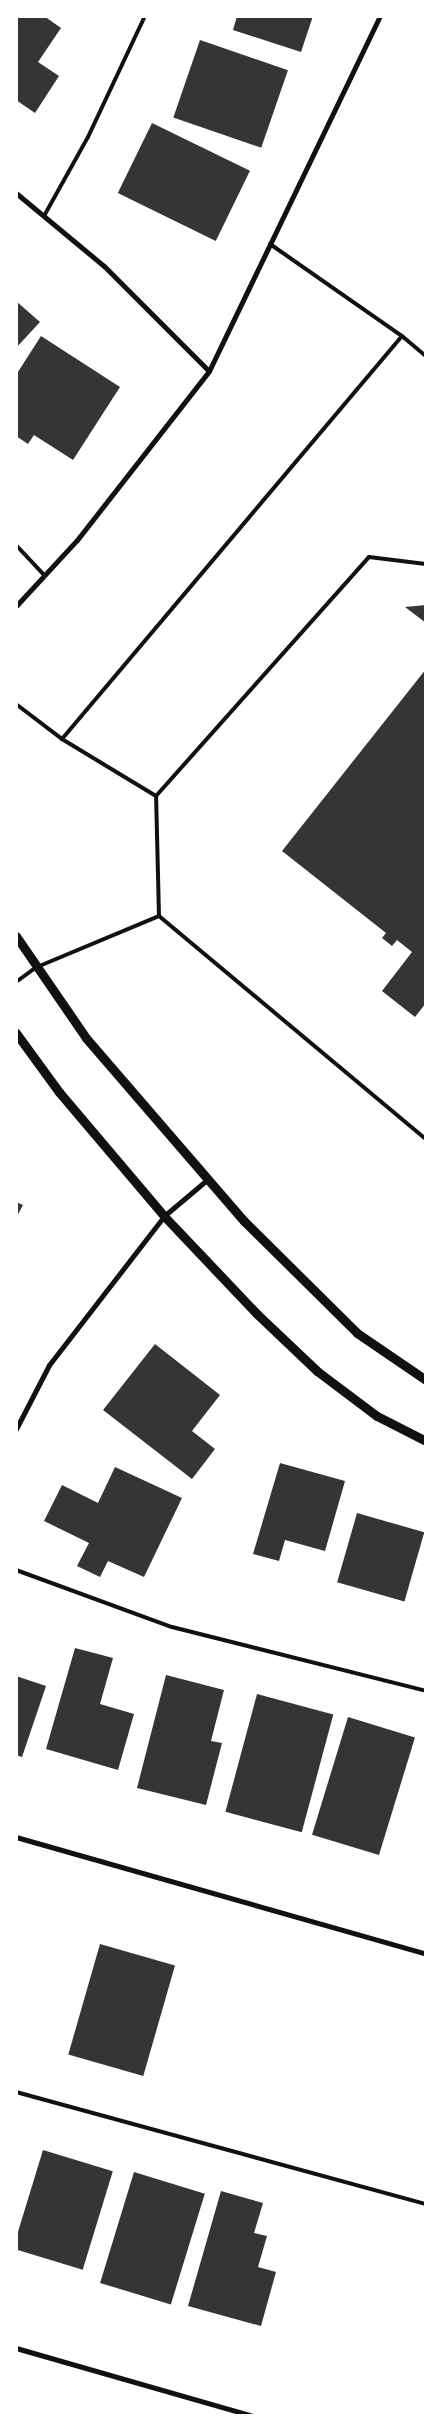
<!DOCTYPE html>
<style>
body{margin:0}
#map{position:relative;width:442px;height:2432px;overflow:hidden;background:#fff;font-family:Commissioner,sans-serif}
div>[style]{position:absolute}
.building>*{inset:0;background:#353535;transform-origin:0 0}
.service>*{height:4px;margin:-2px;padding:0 2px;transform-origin:2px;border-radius:2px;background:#111}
.minor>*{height:5px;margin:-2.5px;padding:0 2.5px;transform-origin:2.5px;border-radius:2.5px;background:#111}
.tertiary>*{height:9px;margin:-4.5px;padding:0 4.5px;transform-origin:4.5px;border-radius:4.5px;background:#111}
span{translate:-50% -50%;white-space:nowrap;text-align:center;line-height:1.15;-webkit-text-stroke:4px #fff;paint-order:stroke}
.frame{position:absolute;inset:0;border:18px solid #fff;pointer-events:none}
</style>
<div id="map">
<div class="building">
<i style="clip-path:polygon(16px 16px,44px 16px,61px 28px,38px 62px,59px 76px,35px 113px,16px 100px)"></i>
<i style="clip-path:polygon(237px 16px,313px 16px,301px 52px,233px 30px)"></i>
<i style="left:200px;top:40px;width:93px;height:82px;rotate:19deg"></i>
<i style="left:152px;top:123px;width:109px;height:78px;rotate:26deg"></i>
<i style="clip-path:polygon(16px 301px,40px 322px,16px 348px)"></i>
<i style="clip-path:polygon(41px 336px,120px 387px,73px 460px,34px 435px,28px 444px,16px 436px,16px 375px)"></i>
<i style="clip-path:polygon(426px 605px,426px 623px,405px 607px)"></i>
<i style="clip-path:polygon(426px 669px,426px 1003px,415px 1017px,382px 991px,412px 952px,397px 940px,392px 946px,382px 938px,386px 933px,282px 851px)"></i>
<i style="clip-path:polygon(16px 1202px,23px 1205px,16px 1218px)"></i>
<i style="clip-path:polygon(155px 1344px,220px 1395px,192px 1431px,215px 1449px,192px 1479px,103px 1410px)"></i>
<i style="clip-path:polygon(280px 1463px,345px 1481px,325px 1551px,285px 1540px,279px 1561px,253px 1554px)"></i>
<i style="clip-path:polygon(115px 1467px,182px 1498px,144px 1577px,108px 1561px,100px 1577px,77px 1566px,89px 1543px,44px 1521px,62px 1485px,98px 1503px)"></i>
<i style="left:357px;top:1513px;width:70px;height:72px;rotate:16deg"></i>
<i style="clip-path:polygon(75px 1648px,113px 1658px,100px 1704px,134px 1714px,118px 1770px,46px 1749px)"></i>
<i style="clip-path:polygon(166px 1675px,224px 1690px,211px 1741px,222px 1743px,206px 1805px,137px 1788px)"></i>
<i style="clip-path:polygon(16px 1676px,46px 1686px,22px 1757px,16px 1755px)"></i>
<i style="left:257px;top:1694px;width:79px;height:122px;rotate:15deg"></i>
<i style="left:348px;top:1717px;width:70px;height:123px;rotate:17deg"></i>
<i style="left:100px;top:1944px;width:78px;height:115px;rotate:16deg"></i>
<i style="left:43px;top:2150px;width:73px;height:103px;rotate:17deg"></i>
<i style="left:134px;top:2172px;width:74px;height:116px;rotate:17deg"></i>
<i style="clip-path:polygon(221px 2191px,263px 2203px,254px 2233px,267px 2236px,258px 2267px,276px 2272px,261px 2326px,188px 2306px)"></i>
</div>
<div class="service">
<i style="left:44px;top:216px;width:90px;rotate:-60.9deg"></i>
<i style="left:88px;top:137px;width:134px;rotate:-64.8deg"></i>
<i style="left:270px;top:244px;width:161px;rotate:34.9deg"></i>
<i style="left:16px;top:545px;width:42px;rotate:46.9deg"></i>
<i style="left:16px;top:704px;width:58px;rotate:37.3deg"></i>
<i style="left:156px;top:796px;width:110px;rotate:-148.8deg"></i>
<i style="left:62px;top:739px;width:527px;rotate:-49.85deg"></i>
<i style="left:402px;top:336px;width:31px;rotate:40deg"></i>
<i style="left:159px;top:916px;width:120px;rotate:-91.4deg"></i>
<i style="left:156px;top:796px;width:320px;rotate:-48.3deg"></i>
<i style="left:369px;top:557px;width:57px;rotate:7deg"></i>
<i style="left:16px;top:982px;width:26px;rotate:-36deg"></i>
<i style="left:37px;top:967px;width:132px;rotate:-22.7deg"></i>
<i style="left:159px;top:916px;width:348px;rotate:39.9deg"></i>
<i style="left:16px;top:1570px;width:166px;rotate:20.1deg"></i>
<i style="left:172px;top:1627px;width:262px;rotate:14.1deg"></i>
<i style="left:16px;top:2092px;width:425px;rotate:15.3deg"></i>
</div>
<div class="minor">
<i style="left:16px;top:193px;width:114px;rotate:39.7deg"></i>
<i style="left:104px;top:266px;width:148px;rotate:45deg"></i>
<i style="left:16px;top:606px;width:90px;rotate:-47.3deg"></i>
<i style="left:77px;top:540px;width:214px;rotate:-52deg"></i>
<i style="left:209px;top:371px;width:394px;rotate:-64.3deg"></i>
<i style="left:16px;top:1429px;width:72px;rotate:-62.7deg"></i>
<i style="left:49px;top:1365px;width:188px;rotate:-52.3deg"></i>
<i style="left:164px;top:1216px;width:57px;rotate:-40.1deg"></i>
<i style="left:16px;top:1837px;width:426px;rotate:15.9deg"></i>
<i style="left:16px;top:2348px;width:247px;rotate:16deg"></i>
</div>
<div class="tertiary">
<i style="left:16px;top:936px;width:124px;rotate:55.5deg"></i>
<i style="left:86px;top:1038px;width:242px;rotate:49.2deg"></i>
<i style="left:244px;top:1221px;width:159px;rotate:44.7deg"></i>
<i style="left:357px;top:1333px;width:83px;rotate:34.3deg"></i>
<i style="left:16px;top:1033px;width:73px;rotate:53.9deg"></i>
<i style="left:59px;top:1092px;width:162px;rotate:49.7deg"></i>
<i style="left:164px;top:1216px;width:135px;rotate:46.5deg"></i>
<i style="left:257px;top:1314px;width:83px;rotate:43.5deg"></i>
<i style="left:317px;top:1371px;width:75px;rotate:36.9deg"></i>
<i style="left:377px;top:1416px;width:55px;rotate:27deg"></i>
</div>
<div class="frame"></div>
</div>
